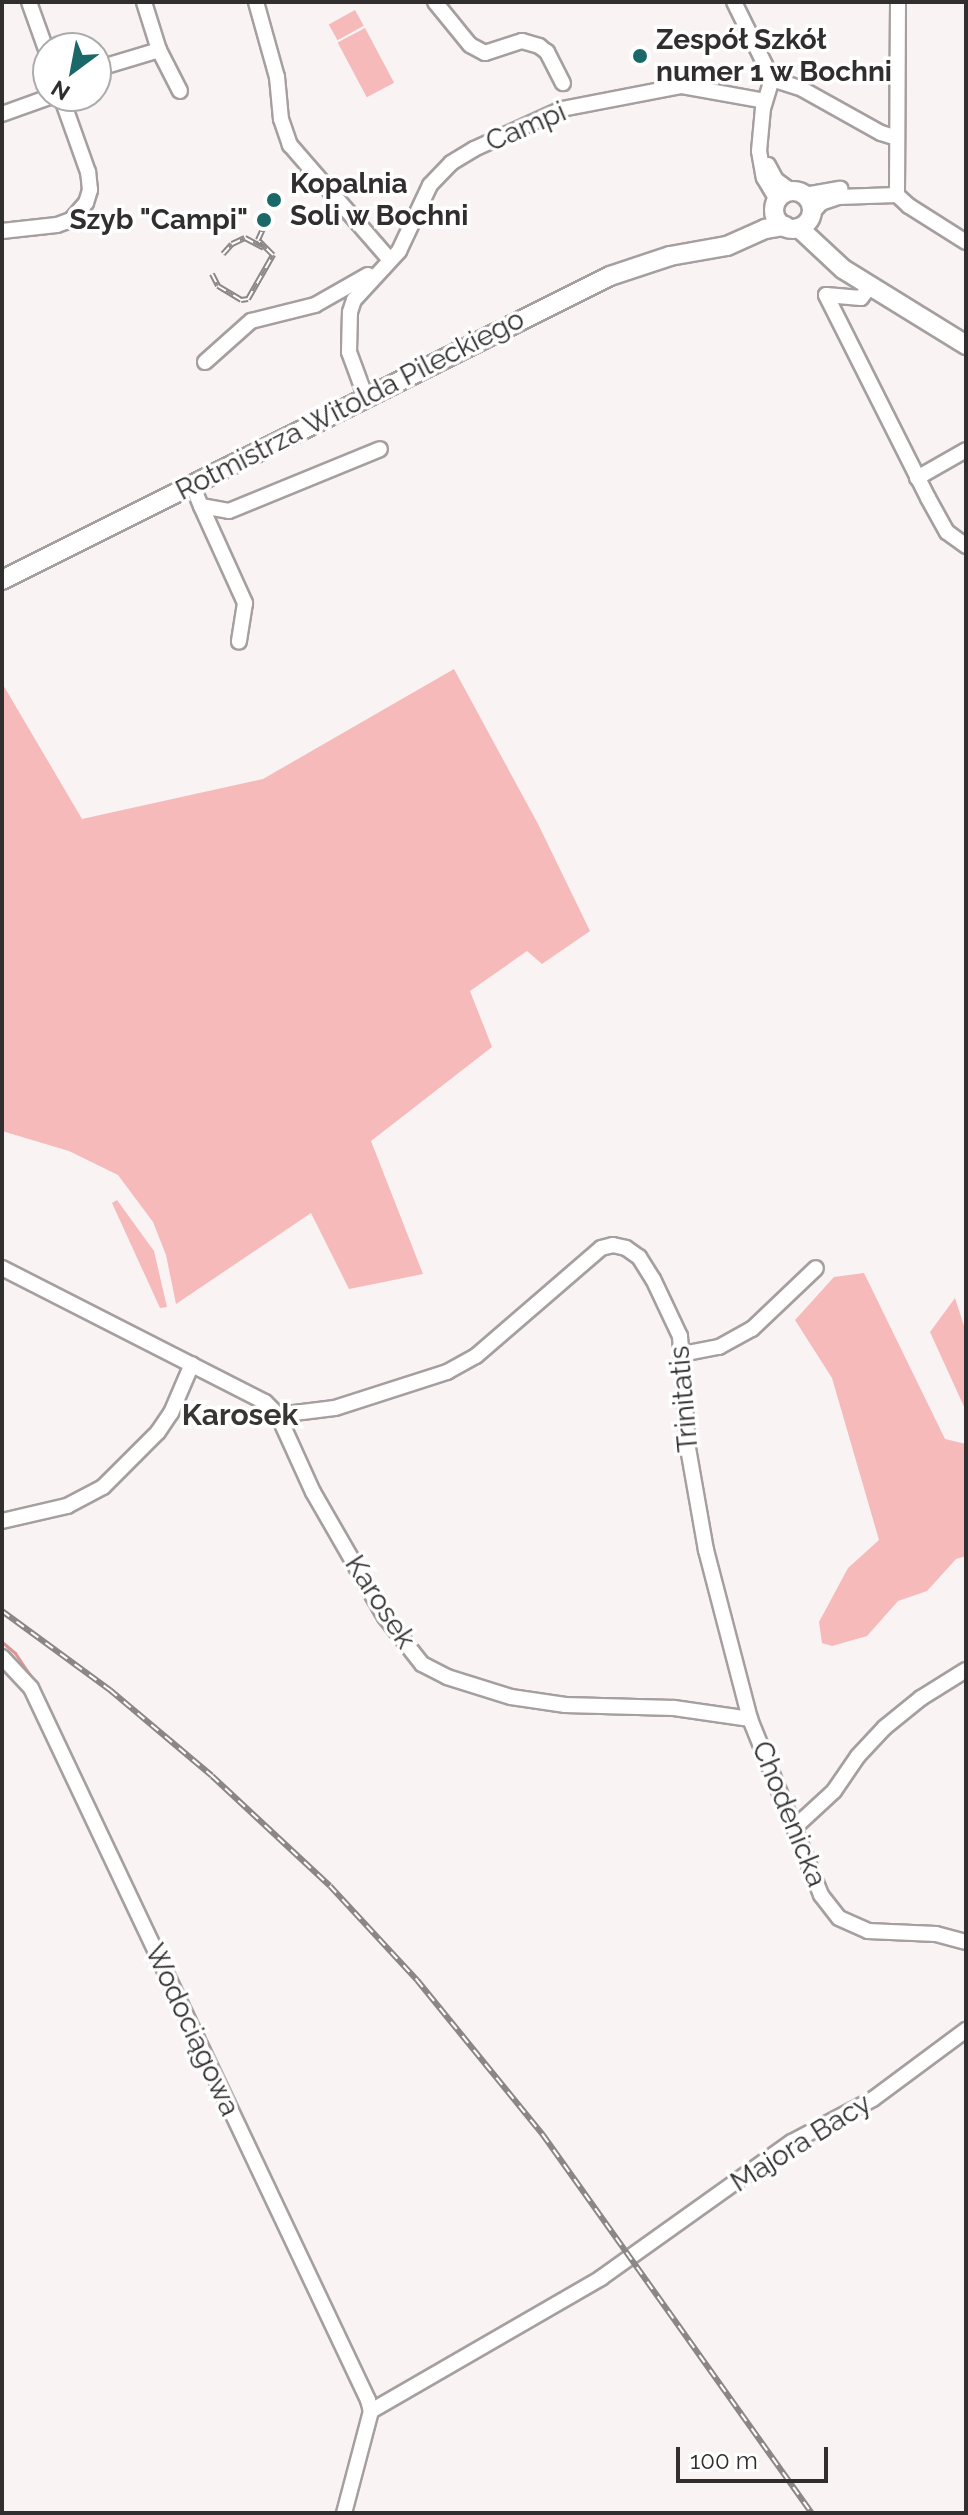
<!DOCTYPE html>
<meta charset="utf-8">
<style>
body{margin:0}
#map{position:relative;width:968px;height:2515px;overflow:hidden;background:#f9f3f3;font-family:Raleway,sans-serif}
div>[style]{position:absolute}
.green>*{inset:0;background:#f6baba;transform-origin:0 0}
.stream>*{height:3px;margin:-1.5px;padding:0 1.5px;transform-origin:1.5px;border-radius:1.5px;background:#de9394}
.roads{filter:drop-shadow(2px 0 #a69f9f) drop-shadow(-2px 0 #a69f9f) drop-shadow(0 2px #a69f9f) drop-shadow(0 -2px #a69f9f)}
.minor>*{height:14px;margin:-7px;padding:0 7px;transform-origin:7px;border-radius:7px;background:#fff}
.major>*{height:18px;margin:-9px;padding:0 9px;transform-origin:9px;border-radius:9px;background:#fff}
.major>.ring{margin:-9px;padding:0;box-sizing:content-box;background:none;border:18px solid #fff;border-radius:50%}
.rail>*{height:6px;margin-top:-3px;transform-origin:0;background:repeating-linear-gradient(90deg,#fff 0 9px,#8b8787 0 18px);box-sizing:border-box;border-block:2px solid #8b8787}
.dots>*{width:22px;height:22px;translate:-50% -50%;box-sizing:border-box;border:4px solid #fff;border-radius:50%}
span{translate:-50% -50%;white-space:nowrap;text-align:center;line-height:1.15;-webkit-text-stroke:7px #fff;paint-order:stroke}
.poi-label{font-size:28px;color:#302e2e;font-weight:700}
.left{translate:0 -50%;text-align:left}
.right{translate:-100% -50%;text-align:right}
.street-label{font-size:28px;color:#302e2e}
.neighbourhood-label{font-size:30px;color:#3a3535;font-weight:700}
.frame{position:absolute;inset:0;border:4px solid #302e2e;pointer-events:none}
.north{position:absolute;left:32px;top:32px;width:80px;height:80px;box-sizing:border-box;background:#fff;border:2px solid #acabab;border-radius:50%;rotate:212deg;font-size:22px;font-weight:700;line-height:32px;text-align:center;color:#302e2e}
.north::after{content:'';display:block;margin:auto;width:28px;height:36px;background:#1a6868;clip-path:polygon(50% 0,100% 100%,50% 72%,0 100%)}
.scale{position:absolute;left:676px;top:2447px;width:152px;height:36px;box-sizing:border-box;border:4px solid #302e2e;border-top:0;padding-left:10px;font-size:24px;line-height:28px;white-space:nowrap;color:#302e2e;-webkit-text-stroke:6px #fff;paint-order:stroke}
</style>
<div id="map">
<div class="green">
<i style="left:355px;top:10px;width:18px;height:30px;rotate:61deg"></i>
<i style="left:365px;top:28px;width:62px;height:31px;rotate:62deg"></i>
<i style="clip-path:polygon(454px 669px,538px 824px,590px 931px,542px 964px,527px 951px,470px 991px,492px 1047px,371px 1141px,423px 1274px,349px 1289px,311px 1213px,176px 1304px,166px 1255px,153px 1222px,118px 1175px,69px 1151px,2px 1131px,2px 683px,82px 819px,263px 779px)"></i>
<i style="clip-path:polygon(117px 1200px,154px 1251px,167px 1307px,160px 1308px,112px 1203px)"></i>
<i style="clip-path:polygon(864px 1273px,945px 1439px,966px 1444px,966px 1556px,956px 1559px,927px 1591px,898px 1601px,867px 1636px,832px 1646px,822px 1643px,819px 1622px,848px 1568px,879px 1540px,832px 1378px,795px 1320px,834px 1277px)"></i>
<i style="clip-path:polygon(955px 1298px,966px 1332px,966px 1411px,930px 1332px)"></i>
</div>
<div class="stream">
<i style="left:2px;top:1564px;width:5px;rotate:90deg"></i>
<i style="left:2px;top:1642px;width:17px;rotate:40deg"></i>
<i style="left:15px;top:1653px;width:37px;rotate:56deg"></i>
<i style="left:43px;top:1698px;width:28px;rotate:63deg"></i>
</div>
<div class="roads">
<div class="minor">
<i style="left:29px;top:2px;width:56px;rotate:70.3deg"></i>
<i style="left:256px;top:2px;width:78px;rotate:74.4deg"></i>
<i style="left:277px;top:77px;width:42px;rotate:84.6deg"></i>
<i style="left:281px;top:119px;width:28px;rotate:71deg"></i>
<i style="left:290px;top:145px;width:152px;rotate:49deg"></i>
<i style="left:435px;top:2px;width:55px;rotate:50.9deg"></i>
<i style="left:470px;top:45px;width:17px;rotate:28deg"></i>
<i style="left:485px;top:53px;width:39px;rotate:-18deg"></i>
<i style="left:522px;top:41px;width:18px;rotate:16deg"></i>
<i style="left:539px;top:46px;width:10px;rotate:37deg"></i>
<i style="left:547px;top:52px;width:35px;rotate:63deg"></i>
<i style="left:734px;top:2px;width:86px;rotate:63.7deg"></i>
<i style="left:772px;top:79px;width:30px;rotate:107deg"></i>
<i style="left:763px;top:108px;width:43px;rotate:95.3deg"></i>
<i style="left:759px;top:151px;width:27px;rotate:80deg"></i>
<i style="left:764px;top:178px;width:26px;rotate:59deg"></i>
<i style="left:898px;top:2px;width:193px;rotate:90.3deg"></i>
<i style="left:897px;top:195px;width:16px;rotate:43deg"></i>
<i style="left:909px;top:206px;width:67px;rotate:32.3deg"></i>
<i style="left:159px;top:50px;width:46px;rotate:62.9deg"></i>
<i style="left:96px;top:69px;width:66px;rotate:-16.8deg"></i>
<i style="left:159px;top:50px;width:50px;rotate:-107.4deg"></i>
<i style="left:772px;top:79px;width:32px;rotate:18deg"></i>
<i style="left:802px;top:89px;width:90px;rotate:29.1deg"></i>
<i style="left:881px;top:133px;width:17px;rotate:17deg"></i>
<i style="left:2px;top:114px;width:53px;rotate:-19.8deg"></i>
<i style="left:768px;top:165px;width:17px;rotate:62deg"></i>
<i style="left:776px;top:180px;width:19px;rotate:36deg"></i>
<i style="left:805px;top:195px;width:36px;rotate:-10deg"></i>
<i style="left:812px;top:213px;width:13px;rotate:-48deg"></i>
<i style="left:821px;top:203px;width:18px;rotate:-19deg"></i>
<i style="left:838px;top:197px;width:59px;rotate:-1.9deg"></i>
<i style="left:2px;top:231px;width:55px;rotate:-6.2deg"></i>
<i style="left:57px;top:225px;width:15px;rotate:-20deg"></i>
<i style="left:71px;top:220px;width:23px;rotate:-49deg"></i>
<i style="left:86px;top:203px;width:14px;rotate:-73deg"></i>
<i style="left:90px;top:190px;width:18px;rotate:-96deg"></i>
<i style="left:88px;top:172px;width:81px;rotate:-109.6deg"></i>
<i style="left:826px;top:295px;width:227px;rotate:63.3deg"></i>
<i style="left:928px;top:498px;width:39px;rotate:61deg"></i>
<i style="left:947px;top:532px;width:24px;rotate:36deg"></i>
<i style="left:826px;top:295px;width:35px;rotate:5deg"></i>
<i style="left:861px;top:298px;width:15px;rotate:-53deg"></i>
<i style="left:205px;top:362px;width:62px;rotate:-41.7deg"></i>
<i style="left:251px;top:321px;width:66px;rotate:-14deg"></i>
<i style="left:315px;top:305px;width:61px;rotate:-29.5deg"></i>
<i style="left:366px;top:398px;width:49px;rotate:-110.3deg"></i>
<i style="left:349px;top:352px;width:40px;rotate:-88.6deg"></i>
<i style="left:350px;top:312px;width:13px;rotate:-72deg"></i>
<i style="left:354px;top:300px;width:67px;rotate:-47.4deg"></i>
<i style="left:399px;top:251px;width:73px;rotate:-64.8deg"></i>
<i style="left:430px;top:185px;width:30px;rotate:-46deg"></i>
<i style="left:451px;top:163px;width:27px;rotate:-31deg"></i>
<i style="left:474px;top:149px;width:97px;rotate:-24.4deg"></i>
<i style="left:562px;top:109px;width:122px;rotate:-10.9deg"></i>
<i style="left:682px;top:86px;width:84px;rotate:10.2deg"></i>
<i style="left:917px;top:478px;width:56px;rotate:-29.7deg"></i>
<i style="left:192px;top:484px;width:24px;rotate:68deg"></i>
<i style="left:201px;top:506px;width:28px;rotate:10deg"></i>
<i style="left:229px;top:511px;width:163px;rotate:-22.3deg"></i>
<i style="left:201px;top:506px;width:107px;rotate:65.6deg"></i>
<i style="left:245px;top:603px;width:39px;rotate:99deg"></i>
<i style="left:2px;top:1268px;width:295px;rotate:27deg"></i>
<i style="left:265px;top:1402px;width:18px;rotate:45deg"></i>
<i style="left:278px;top:1415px;width:85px;rotate:65.6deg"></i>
<i style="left:313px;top:1492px;width:144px;rotate:60.1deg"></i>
<i style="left:385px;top:1617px;width:60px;rotate:51.8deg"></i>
<i style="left:422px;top:1664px;width:28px;rotate:27deg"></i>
<i style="left:447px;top:1677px;width:67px;rotate:17.4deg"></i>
<i style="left:511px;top:1697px;width:55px;rotate:8.4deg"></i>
<i style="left:565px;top:1705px;width:109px;rotate:1.6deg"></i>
<i style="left:674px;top:1708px;width:77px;rotate:8.2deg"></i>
<i style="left:682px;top:1354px;width:38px;rotate:-11deg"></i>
<i style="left:719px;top:1347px;width:38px;rotate:-29deg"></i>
<i style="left:752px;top:1329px;width:88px;rotate:-43.6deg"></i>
<i style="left:278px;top:1415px;width:57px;rotate:-7deg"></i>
<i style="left:335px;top:1408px;width:118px;rotate:-17.8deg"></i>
<i style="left:447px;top:1372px;width:33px;rotate:-29deg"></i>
<i style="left:476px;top:1356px;width:165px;rotate:-40.8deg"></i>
<i style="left:601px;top:1248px;width:12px;rotate:-14deg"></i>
<i style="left:613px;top:1245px;width:13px;rotate:13deg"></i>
<i style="left:626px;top:1248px;width:16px;rotate:35deg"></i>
<i style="left:639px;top:1257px;width:26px;rotate:58deg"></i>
<i style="left:653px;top:1279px;width:63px;rotate:64.7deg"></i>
<i style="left:680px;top:1336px;width:112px;rotate:85.9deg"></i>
<i style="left:688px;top:1448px;width:104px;rotate:80deg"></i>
<i style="left:706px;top:1550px;width:175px;rotate:75.4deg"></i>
<i style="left:750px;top:1719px;width:190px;rotate:68deg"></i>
<i style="left:821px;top:1895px;width:29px;rotate:52deg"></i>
<i style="left:839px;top:1918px;width:32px;rotate:24deg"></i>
<i style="left:868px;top:1931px;width:68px;rotate:2.5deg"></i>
<i style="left:936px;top:1934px;width:31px;rotate:15deg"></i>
<i style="left:2px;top:1521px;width:67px;rotate:-13deg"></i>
<i style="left:67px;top:1506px;width:41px;rotate:-27.8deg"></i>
<i style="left:103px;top:1487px;width:78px;rotate:-45deg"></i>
<i style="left:158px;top:1432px;width:23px;rotate:-56deg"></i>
<i style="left:171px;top:1413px;width:53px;rotate:-66.8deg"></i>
<i style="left:2px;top:1657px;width:42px;rotate:46.9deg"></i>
<i style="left:31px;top:1688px;width:788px;rotate:64.67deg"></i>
<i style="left:368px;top:2400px;width:11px;rotate:75deg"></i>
<i style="left:371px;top:2411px;width:106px;rotate:104.8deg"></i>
<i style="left:795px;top:1827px;width:53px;rotate:-42.7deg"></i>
<i style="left:834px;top:1791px;width:42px;rotate:-55.6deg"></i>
<i style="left:858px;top:1756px;width:38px;rotate:-47deg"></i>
<i style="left:884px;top:1728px;width:48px;rotate:-39deg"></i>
<i style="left:921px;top:1698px;width:53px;rotate:-31.9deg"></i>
<i style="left:371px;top:2411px;width:266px;rotate:-30deg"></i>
<i style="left:601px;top:2278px;width:234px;rotate:-35.5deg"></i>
<i style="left:792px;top:2142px;width:92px;rotate:-28deg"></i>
<i style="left:873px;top:2099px;width:116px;rotate:-36.6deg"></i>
</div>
<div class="major">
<i class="ring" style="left:774px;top:191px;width:20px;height:20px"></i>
<i style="left:799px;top:228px;width:60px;rotate:43deg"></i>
<i style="left:843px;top:269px;width:145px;rotate:31.7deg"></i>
<i style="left:2px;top:580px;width:680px;rotate:-26.57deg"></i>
<i style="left:610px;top:276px;width:63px;rotate:-18.4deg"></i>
<i style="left:670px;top:256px;width:58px;rotate:-10deg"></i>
<i style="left:727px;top:246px;width:42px;rotate:-24.1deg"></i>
<i style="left:765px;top:229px;width:20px;rotate:-9deg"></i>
</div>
</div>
<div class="rail">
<i style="left:223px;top:254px;width:13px;rotate:-48deg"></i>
<i style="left:232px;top:244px;width:14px;rotate:-25deg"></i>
<i style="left:245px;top:238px;width:21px;rotate:28deg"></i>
<i style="left:212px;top:274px;width:13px;rotate:63deg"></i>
<i style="left:218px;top:286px;width:27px;rotate:31deg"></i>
<i style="left:241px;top:300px;width:7px;rotate:-8deg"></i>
<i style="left:248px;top:299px;width:51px;rotate:-60.4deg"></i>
<i style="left:273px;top:255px;width:21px;rotate:-135deg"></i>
<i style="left:258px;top:240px;width:24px;rotate:-66deg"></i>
<i style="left:2px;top:1611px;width:134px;rotate:36.2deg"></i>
<i style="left:110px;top:1690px;width:133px;rotate:40.1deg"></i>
<i style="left:212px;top:1776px;width:161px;rotate:43deg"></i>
<i style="left:330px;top:1886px;width:128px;rotate:47.2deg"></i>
<i style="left:417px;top:1980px;width:200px;rotate:50.9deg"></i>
<i style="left:543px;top:2135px;width:464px;rotate:54.6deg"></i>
</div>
<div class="dots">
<i style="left:640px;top:56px;background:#1a6868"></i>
<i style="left:274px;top:200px;background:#1a6868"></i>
<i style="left:264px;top:220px;background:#1a6868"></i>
</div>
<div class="poi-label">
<span class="left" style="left:656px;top:56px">Zespół Szkół<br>numer 1 w Bochni</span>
<span class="left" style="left:290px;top:200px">Kopalnia<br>Soli w Bochni</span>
<span class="right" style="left:248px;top:220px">Szyb "Campi"</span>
</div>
<div class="street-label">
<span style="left:526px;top:127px;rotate:-23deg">Campi</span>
<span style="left:350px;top:405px;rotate:-27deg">Rotmistrza Witolda Pileckiego</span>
<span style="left:684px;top:1399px;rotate:-95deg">Trinitatis</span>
<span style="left:380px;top:1602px;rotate:57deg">Karosek</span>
<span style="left:789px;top:1814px;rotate:68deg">Chodenicka</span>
<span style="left:192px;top:2030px;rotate:65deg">Wodociągowa</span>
<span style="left:801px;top:2143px;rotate:-32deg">Majora Bacy</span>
</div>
<div class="neighbourhood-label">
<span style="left:240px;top:1415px">Karosek</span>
</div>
<div class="frame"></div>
<div class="north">N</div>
<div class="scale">100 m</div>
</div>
